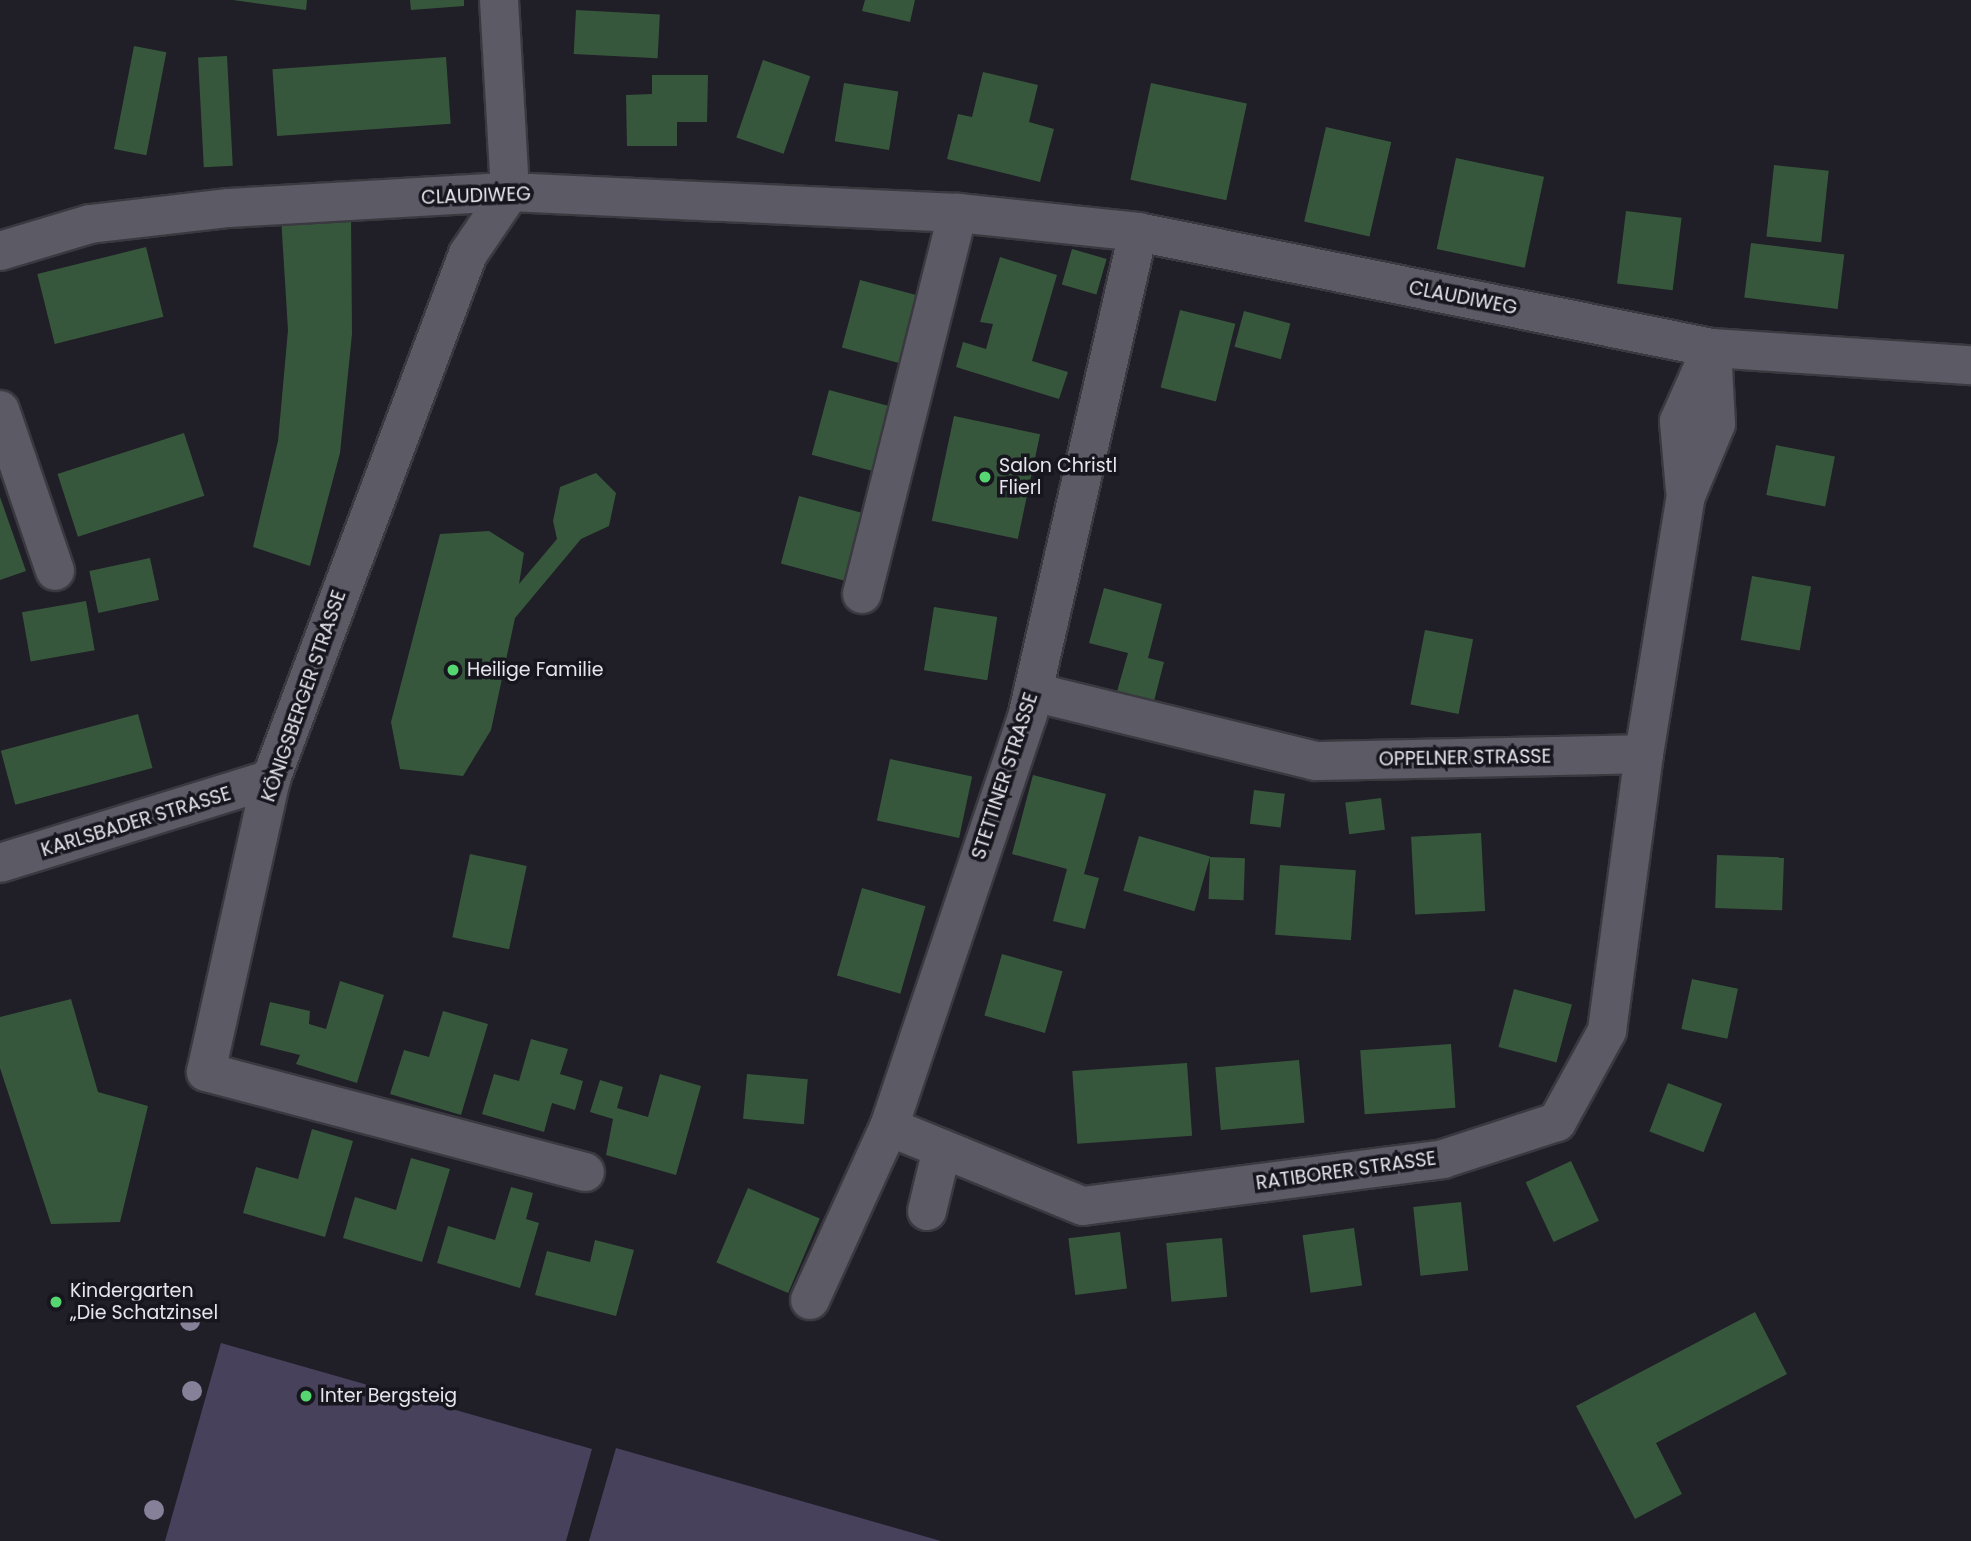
<!DOCTYPE html>
<meta charset="utf-8">
<style>
body{margin:0}
#map{position:relative;width:1971px;height:1541px;overflow:hidden;background:#201e27;font-family:Poppins,sans-serif}
div>[style]{position:absolute}
.green>*{inset:0;background:#48415c}
.building>*{inset:0;background:#37573c;transform-origin:0 0}
.roads{filter:drop-shadow(2px 0 #3a3940) drop-shadow(-2px 0 #3a3940) drop-shadow(0 2px #3a3940) drop-shadow(0 -2px #3a3940)}
.minor>*{height:38px;margin:-19px;padding:0 19px;transform-origin:19px;border-radius:19px;background:#5c5a65}
.trees>*{width:20px;height:20px;margin:-10px;border-radius:50%;background:#868099}
.dots>*{width:19px;height:19px;translate:-50% -50%;box-sizing:border-box;border:4px solid #17151e;border-radius:50%}
span{translate:-50% -50%;white-space:nowrap;text-align:center;line-height:1.15;-webkit-text-stroke:7px #17151e;paint-order:stroke}
.street-label{font-size:19px;color:#e6e5eb}
.poi-label{font-size:19px;color:#e6e5eb}
.left{translate:0 -50%;text-align:left}
</style>
<div id="map">
<div class="green">
<i style="clip-path:polygon(221px 1343px,592px 1449px,566px 1541px,165px 1541px)"></i>
<i style="clip-path:polygon(616px 1448px,941px 1541px,589px 1541px)"></i>
</div>
<div class="building">
<i style="clip-path:polygon(233px 0,307px 0,306px 10px)"></i>
<i style="clip-path:polygon(410px 0,464px 0,464px 6px,411px 10px)"></i>
<i style="clip-path:polygon(865px 0,915px 0,910px 22px,862px 11px)"></i>
<i style="left:576px;top:10px;width:84px;height:44px;rotate:3deg"></i>
<i style="left:134px;top:46px;width:33px;height:105px;rotate:11deg"></i>
<i style="left:227px;top:56px;width:110px;height:29px;rotate:87deg"></i>
<i style="left:446px;top:57px;width:67px;height:174px;rotate:86deg"></i>
<i style="left:763px;top:60px;width:50px;height:82px;rotate:19deg"></i>
<i style="clip-path:polygon(983px 72px,1038px 85px,1029px 122px,1054px 129px,1040px 182px,947px 159px,958px 114px,972px 117px)"></i>
<i style="clip-path:polygon(652px 75px,708px 75px,707px 122px,677px 122px,677px 146px,627px 146px,626px 95px,652px 94px)"></i>
<i style="left:844px;top:83px;width:55px;height:59px;rotate:9deg"></i>
<i style="left:1151px;top:83px;width:98px;height:99px;rotate:12deg"></i>
<i style="left:1326px;top:127px;width:67px;height:97px;rotate:13deg"></i>
<i style="left:1456px;top:158px;width:90px;height:93px;rotate:12deg"></i>
<i style="left:1774px;top:165px;width:55px;height:72px;rotate:6deg"></i>
<i style="left:1626px;top:211px;width:56px;height:73px;rotate:7deg"></i>
<i style="clip-path:polygon(351px 215px,352px 334px,340px 453px,310px 566px,253px 547px,278px 441px,288px 330px,281px 217px)"></i>
<i style="left:1751px;top:243px;width:94px;height:55px;rotate:7deg"></i>
<i style="left:146px;top:247px;width:72px;height:112px;rotate:76deg"></i>
<i style="left:1072px;top:249px;width:36px;height:37px;rotate:16deg"></i>
<i style="clip-path:polygon(1000px 257px,1057px 275px,1032px 361px,1068px 372px,1059px 399px,956px 367px,963px 342px,986px 349px,993px 324px,980px 322px)"></i>
<i style="left:860px;top:280px;width:59px;height:70px;rotate:15deg"></i>
<i style="left:1180px;top:310px;width:57px;height:80px;rotate:14deg"></i>
<i style="left:1244px;top:311px;width:48px;height:37px;rotate:15deg"></i>
<i style="left:829px;top:390px;width:63px;height:67px;rotate:15deg"></i>
<i style="left:954px;top:416px;width:88px;height:107px;rotate:12deg"></i>
<i style="left:184px;top:433px;width:66px;height:133px;rotate:72deg"></i>
<i style="left:1776px;top:445px;width:60px;height:51px;rotate:11deg"></i>
<i style="clip-path:polygon(596px 473px,616px 493px,609px 526px,581px 539px,515px 618px,491px 730px,463px 776px,400px 769px,391px 722px,440px 534px,489px 531px,524px 553px,519px 584px,557px 539px,553px 521px,560px 487px)"></i>
<i style="left:799px;top:496px;width:65px;height:70px;rotate:15deg"></i>
<i style="clip-path:polygon(0 497px,26px 571px,0 580px)"></i>
<i style="left:150px;top:558px;width:43px;height:62px;rotate:78deg"></i>
<i style="left:1752px;top:576px;width:60px;height:65px;rotate:10deg"></i>
<i style="clip-path:polygon(1104px 588px,1162px 604px,1148px 658px,1164px 662px,1153px 705px,1116px 695px,1128px 653px,1089px 643px)"></i>
<i style="left:86px;top:601px;width:50px;height:65px;rotate:80deg"></i>
<i style="left:934px;top:607px;width:64px;height:64px;rotate:9deg"></i>
<i style="left:1425px;top:630px;width:49px;height:76px;rotate:11deg"></i>
<i style="left:138px;top:714px;width:56px;height:142px;rotate:75deg"></i>
<i style="left:890px;top:759px;width:84px;height:63px;rotate:12deg"></i>
<i style="clip-path:polygon(1033px 775px,1106px 794px,1084px 874px,1099px 878px,1085px 929px,1053px 921px,1067px 869px,1012px 854px)"></i>
<i style="left:1254px;top:790px;width:31px;height:34px;rotate:7deg"></i>
<i style="left:1381px;top:798px;width:32px;height:36px;rotate:83deg"></i>
<i style="left:1481px;top:833px;width:78px;height:70px;rotate:87deg"></i>
<i style="left:1139px;top:836px;width:74px;height:57px;rotate:16deg"></i>
<i style="left:470px;top:854px;width:58px;height:85px;rotate:12deg"></i>
<i style="left:1717px;top:855px;width:67px;height:53px;rotate:2deg"></i>
<i style="left:1210px;top:857px;width:35px;height:42px;rotate:2deg"></i>
<i style="left:1280px;top:865px;width:76px;height:70px;rotate:4deg"></i>
<i style="left:862px;top:888px;width:66px;height:91px;rotate:16deg"></i>
<i style="left:1002px;top:954px;width:63px;height:64px;rotate:16deg"></i>
<i style="left:1692px;top:979px;width:47px;height:51px;rotate:12deg"></i>
<i style="clip-path:polygon(340px 981px,384px 995px,357px 1083px,296px 1064px,300px 1055px,260px 1045px,270px 1002px,310px 1011px,309px 1024px,326px 1029px)"></i>
<i style="left:1514px;top:989px;width:60px;height:60px;rotate:15deg"></i>
<i style="clip-path:polygon(71px 999px,98px 1092px,148px 1106px,120px 1222px,51px 1224px,0 1068px,0 1017px)"></i>
<i style="clip-path:polygon(443px 1011px,488px 1024px,461px 1115px,390px 1094px,404px 1050px,429px 1057px)"></i>
<i style="clip-path:polygon(531px 1039px,568px 1049px,560px 1074px,583px 1081px,575px 1110px,552px 1103px,544px 1132px,482px 1114px,494px 1074px,519px 1081px)"></i>
<i style="left:1451px;top:1044px;width:64px;height:91px;rotate:86deg"></i>
<i style="left:1299px;top:1060px;width:63px;height:84px;rotate:85deg"></i>
<i style="left:1187px;top:1063px;width:73px;height:115px;rotate:86deg"></i>
<i style="clip-path:polygon(660px 1074px,701px 1086px,676px 1175px,606px 1155px,613px 1119px,590px 1112px,600px 1080px,623px 1087px,617px 1108px,648px 1117px)"></i>
<i style="left:747px;top:1074px;width:61px;height:45px;rotate:5deg"></i>
<i style="left:1668px;top:1083px;width:58px;height:52px;rotate:21deg"></i>
<i style="clip-path:polygon(312px 1129px,353px 1141px,325px 1237px,243px 1213px,256px 1167px,298px 1179px)"></i>
<i style="clip-path:polygon(411px 1158px,450px 1169px,422px 1262px,343px 1238px,355px 1197px,396px 1210px)"></i>
<i style="left:1571px;top:1161px;width:66px;height:50px;rotate:65deg"></i>
<i style="clip-path:polygon(511px 1187px,533px 1193px,526px 1219px,539px 1223px,520px 1288px,437px 1263px,448px 1226px,495px 1240px)"></i>
<i style="left:748px;top:1188px;width:78px;height:81px;rotate:23deg"></i>
<i style="left:1461px;top:1202px;width:69px;height:48px;rotate:84deg"></i>
<i style="left:1354px;top:1228px;width:58px;height:52px;rotate:82deg"></i>
<i style="left:1120px;top:1232px;width:57px;height:52px;rotate:83deg"></i>
<i style="left:1222px;top:1238px;width:59px;height:56px;rotate:85deg"></i>
<i style="clip-path:polygon(595px 1240px,634px 1250px,616px 1316px,535px 1295px,547px 1251px,590px 1262px)"></i>
<i style="clip-path:polygon(1755px 1312px,1787px 1374px,1656px 1443px,1682px 1494px,1635px 1519px,1576px 1406px)"></i>
</div>
<div class="roads">
<div class="minor">
<i style="left:499px;top:0;width:192px;rotate:86.7deg"></i>
<i style="left:510px;top:192px;width:75px;rotate:124.1deg"></i>
<i style="left:468px;top:254px;width:561px;rotate:110.57deg"></i>
<i style="left:271px;top:779px;width:300px;rotate:102.5deg"></i>
<i style="left:206px;top:1072px;width:392px;rotate:14.8deg"></i>
<i style="left:0;top:251px;width:94px;rotate:-16.7deg"></i>
<i style="left:90px;top:224px;width:140px;rotate:-6.6deg"></i>
<i style="left:229px;top:208px;width:281px;rotate:-3.3deg"></i>
<i style="left:510px;top:192px;width:448px;rotate:2.7deg"></i>
<i style="left:958px;top:213px;width:181px;rotate:6deg"></i>
<i style="left:1138px;top:232px;width:586px;rotate:11.43deg"></i>
<i style="left:1712px;top:348px;width:260px;rotate:3.8deg"></i>
<i style="left:0;top:410px;width:170px;rotate:71.1deg"></i>
<i style="left:1685px;top:490px;width:69px;rotate:-95deg"></i>
<i style="left:1679px;top:421px;width:73px;rotate:-65.9deg"></i>
<i style="left:862px;top:594px;width:393px;rotate:-75.9deg"></i>
<i style="left:1033px;top:692px;width:290px;rotate:13.7deg"></i>
<i style="left:1315px;top:761px;width:329px;rotate:-1.2deg"></i>
<i style="left:1644px;top:754px;width:261px;rotate:-80.8deg"></i>
<i style="left:1686px;top:496px;width:78px;rotate:-67.4deg"></i>
<i style="left:1716px;top:424px;width:76px;rotate:-93deg"></i>
<i style="left:0;top:863px;width:284px;rotate:-17.2deg"></i>
<i style="left:889px;top:1127px;width:209px;rotate:22.2deg"></i>
<i style="left:1083px;top:1206px;width:363px;rotate:-7.4deg"></i>
<i style="left:1443px;top:1159px;width:120px;rotate:-18deg"></i>
<i style="left:1557px;top:1122px;width:104px;rotate:-61.2deg"></i>
<i style="left:1607px;top:1031px;width:279px;rotate:-82.4deg"></i>
<i style="left:927px;top:1211px;width:64px;rotate:-76.4deg"></i>
<i style="left:810px;top:1300px;width:190px;rotate:-65.5deg"></i>
<i style="left:889px;top:1127px;width:437px;rotate:-71.4deg"></i>
<i style="left:1028px;top:713px;width:493px;rotate:-77.1deg"></i>
</div>
</div>
<div class="trees">
<i style="left:190px;top:1321px"></i>
<i style="left:192px;top:1391px"></i>
<i style="left:154px;top:1510px"></i>
</div>
<div class="dots">
<i style="left:985px;top:477px;background:#55d671"></i>
<i style="left:453px;top:670px;background:#55d671"></i>
<i style="left:56px;top:1302px;background:#55d671"></i>
<i style="left:306px;top:1396px;background:#55d671"></i>
</div>
<div class="street-label">
<span style="left:476px;top:196px;rotate:-2deg">CLAUDIWEG</span>
<span style="left:1463px;top:298px;rotate:11deg">CLAUDIWEG</span>
<span style="left:304px;top:696px;rotate:-71deg">KÖNIGSBERGER STRASSE</span>
<span style="left:1465px;top:758px;rotate:-1deg">OPPELNER STRASSE</span>
<span style="left:1005px;top:776px;rotate:-72deg">STETTINER STRASSE</span>
<span style="left:136px;top:822px;rotate:-17deg">KARLSBADER STRASSE</span>
<span style="left:1346px;top:1171px;rotate:-8deg">RATIBORER STRASSE</span>
</div>
<div class="poi-label">
<span class="left" style="left:999px;top:477px">Salon Christl<br>Flierl</span>
<span class="left" style="left:467px;top:670px">Heilige Familie</span>
<span class="left" style="left:70px;top:1302px">Kindergarten<br>„Die Schatzinsel</span>
<span class="left" style="left:320px;top:1396px">Inter Bergsteig</span>
</div>
</div>
